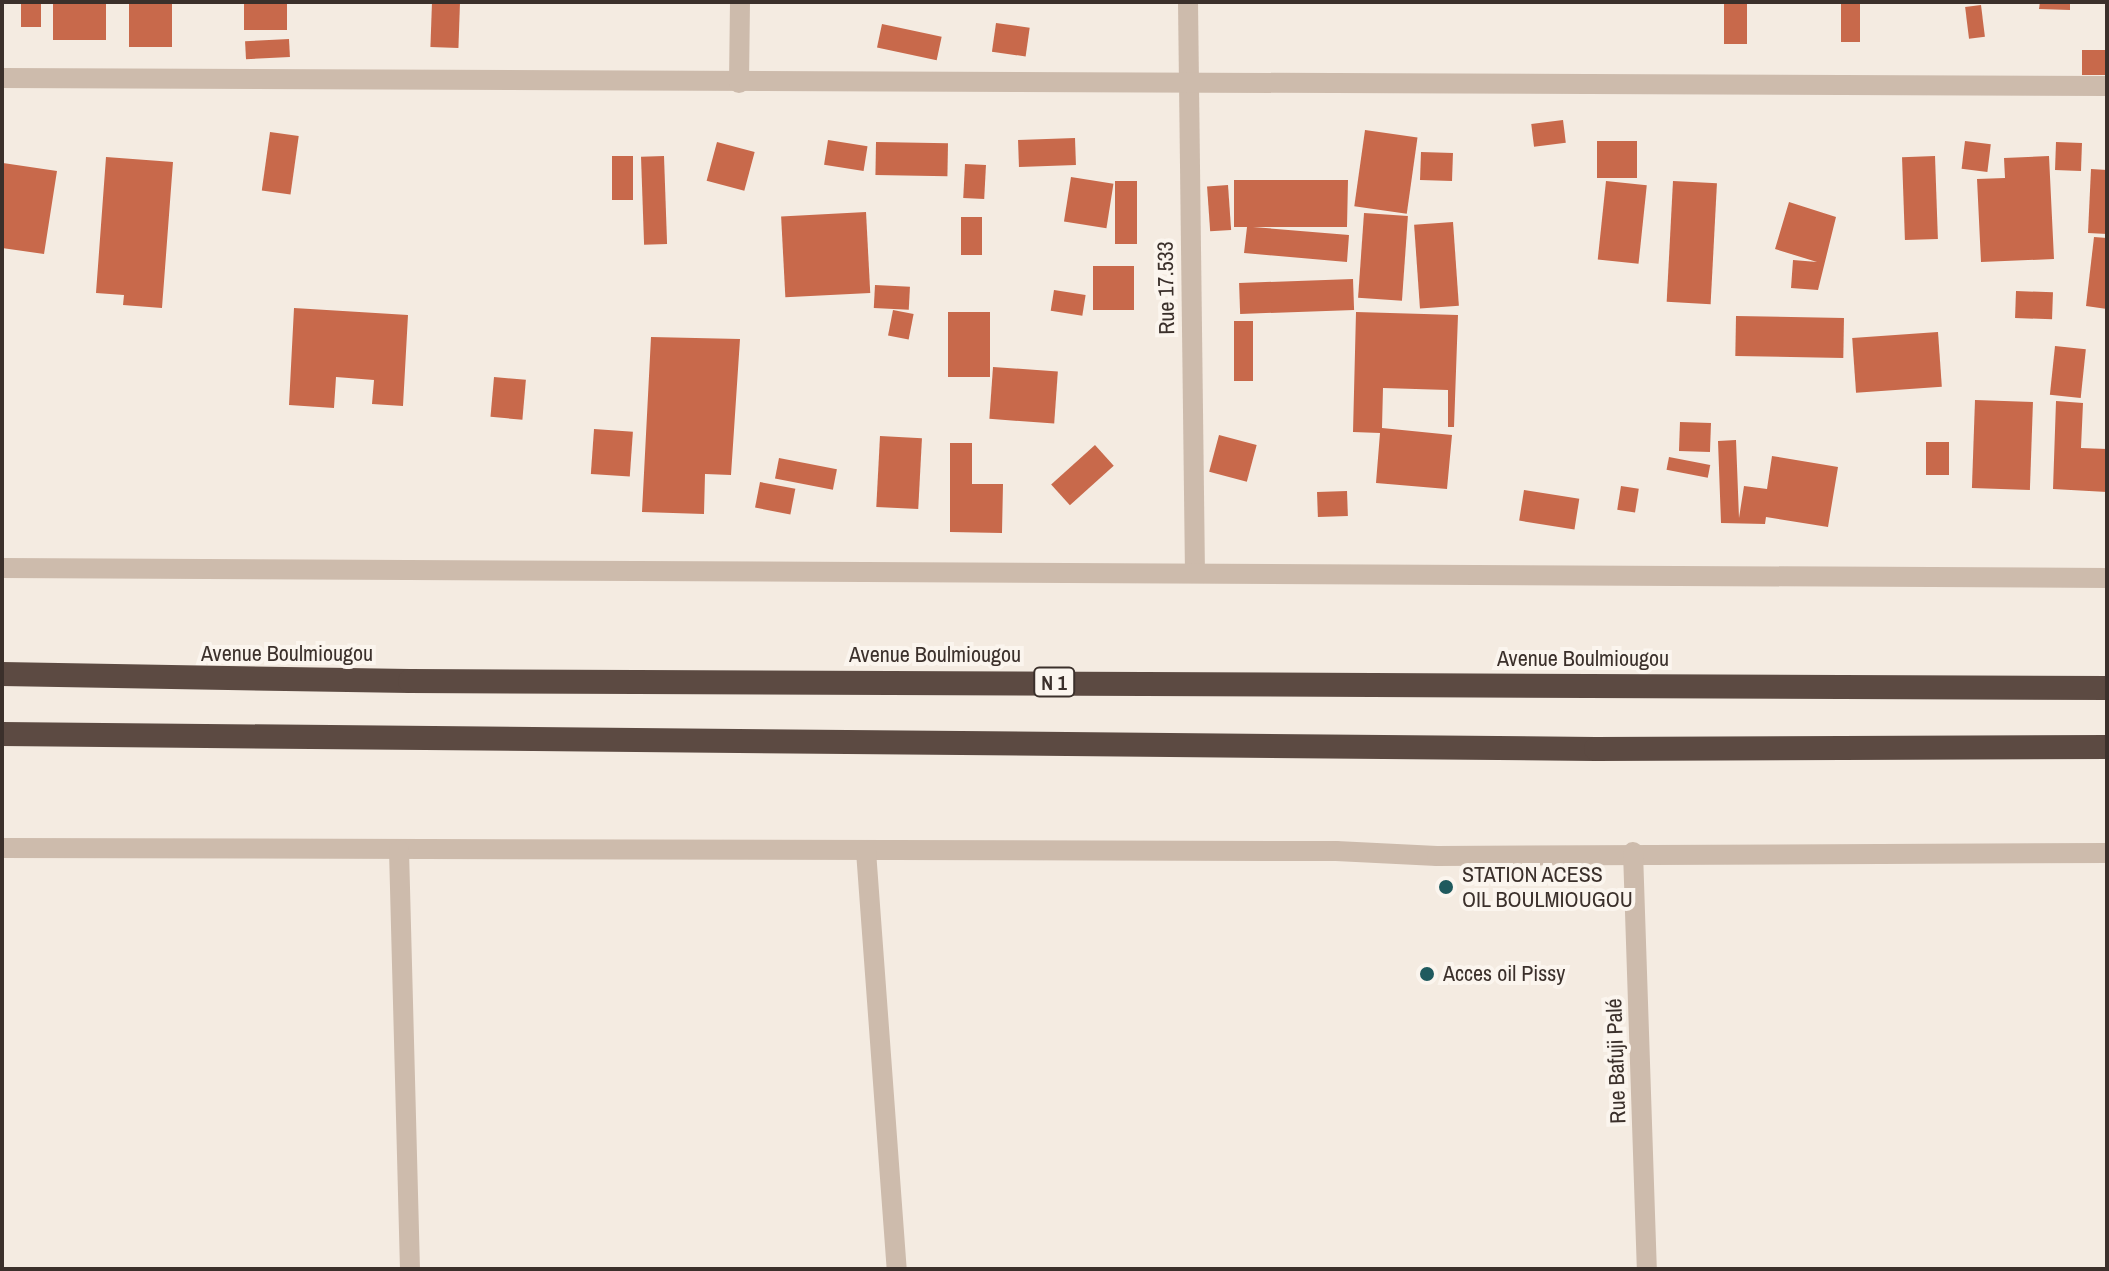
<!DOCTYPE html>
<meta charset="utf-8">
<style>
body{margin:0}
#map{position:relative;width:2109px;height:1271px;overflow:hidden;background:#f4ebe1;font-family:"Archivo Narrow",sans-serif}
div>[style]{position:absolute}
.building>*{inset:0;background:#c8694b;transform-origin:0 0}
.minor>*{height:20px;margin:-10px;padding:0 10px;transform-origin:10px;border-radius:10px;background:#cdbbac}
.highway>*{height:24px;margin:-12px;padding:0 12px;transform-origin:12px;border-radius:12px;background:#5c4a42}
.dots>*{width:22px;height:22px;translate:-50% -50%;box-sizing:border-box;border:4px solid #fbf5ee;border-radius:50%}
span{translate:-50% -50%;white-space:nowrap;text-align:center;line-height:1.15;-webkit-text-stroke:8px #fbf5ee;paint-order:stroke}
.shield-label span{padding:2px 6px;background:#fbf5ee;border:2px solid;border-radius:6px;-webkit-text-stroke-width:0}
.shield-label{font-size:20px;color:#3b302b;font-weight:700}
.street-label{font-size:22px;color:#3b302b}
.poi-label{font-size:22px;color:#3b302b}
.left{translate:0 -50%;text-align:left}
.frame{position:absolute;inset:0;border:4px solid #3b302b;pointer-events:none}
</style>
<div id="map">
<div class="building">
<i style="left:21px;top:2px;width:20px;height:25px"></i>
<i style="left:53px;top:2px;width:53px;height:38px"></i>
<i style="left:129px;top:2px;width:43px;height:45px"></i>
<i style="left:244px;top:2px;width:43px;height:28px"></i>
<i style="left:432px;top:2px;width:28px;height:45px;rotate:2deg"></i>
<i style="left:1724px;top:2px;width:23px;height:42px"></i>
<i style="left:1841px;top:2px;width:19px;height:40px"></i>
<i style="clip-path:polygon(2040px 2px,2070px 2px,2070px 10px,2039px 9px)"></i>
<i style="left:1981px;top:5px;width:32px;height:16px;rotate:83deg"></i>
<i style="left:996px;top:23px;width:34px;height:29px;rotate:8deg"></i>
<i style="left:882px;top:24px;width:61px;height:24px;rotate:12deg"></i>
<i style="left:289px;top:39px;width:18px;height:44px;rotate:87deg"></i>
<i style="left:2082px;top:50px;width:25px;height:25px"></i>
<i style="left:1563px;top:120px;width:23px;height:32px;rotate:83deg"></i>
<i style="left:1365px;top:130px;width:53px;height:77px;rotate:8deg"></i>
<i style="left:270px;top:132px;width:29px;height:59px;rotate:8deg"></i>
<i style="left:1075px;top:138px;width:27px;height:57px;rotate:88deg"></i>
<i style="left:828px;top:140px;width:40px;height:25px;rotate:9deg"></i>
<i style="left:1597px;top:141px;width:40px;height:37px"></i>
<i style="left:1965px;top:141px;width:26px;height:28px;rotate:7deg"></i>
<i style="left:717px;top:142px;width:39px;height:40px;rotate:15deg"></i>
<i style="left:876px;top:142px;width:72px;height:33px;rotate:1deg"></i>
<i style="left:2056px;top:142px;width:26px;height:28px;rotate:2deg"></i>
<i style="left:1421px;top:152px;width:32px;height:28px;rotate:2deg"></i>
<i style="left:612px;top:156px;width:21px;height:44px"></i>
<i style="left:664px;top:156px;width:88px;height:23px;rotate:88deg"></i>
<i style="left:1935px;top:156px;width:83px;height:33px;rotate:88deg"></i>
<i style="clip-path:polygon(2049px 156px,2054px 259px,1981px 262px,1977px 179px,2005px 178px,2004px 158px)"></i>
<i style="clip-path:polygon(106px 157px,173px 162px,162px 308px,123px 305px,124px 295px,96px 293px)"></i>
<i style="clip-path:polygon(3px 163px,57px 171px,44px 254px,2px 248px)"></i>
<i style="left:965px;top:164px;width:21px;height:34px;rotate:3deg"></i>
<i style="clip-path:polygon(2091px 169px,2107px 170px,2107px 234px,2088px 233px)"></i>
<i style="left:1071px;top:177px;width:43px;height:45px;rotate:9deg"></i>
<i style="clip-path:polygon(1234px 180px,1348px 180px,1347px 227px,1253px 227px,1349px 235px,1347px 262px,1244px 253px,1247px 227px,1234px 227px)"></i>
<i style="left:1115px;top:181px;width:22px;height:63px"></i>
<i style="left:1606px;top:181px;width:41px;height:79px;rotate:6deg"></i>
<i style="left:1673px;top:181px;width:44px;height:121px;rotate:3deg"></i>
<i style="left:1228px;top:185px;width:45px;height:21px;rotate:86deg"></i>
<i style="clip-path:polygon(1789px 202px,1836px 217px,1818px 290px,1791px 288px,1793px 260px,1817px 262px,1775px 249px)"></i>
<i style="left:866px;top:212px;width:81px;height:85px;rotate:87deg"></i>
<i style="left:1364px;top:213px;width:44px;height:85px;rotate:4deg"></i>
<i style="left:961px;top:217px;width:21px;height:38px"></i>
<i style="left:1453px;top:222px;width:84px;height:39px;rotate:86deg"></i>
<i style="clip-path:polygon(2094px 237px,2107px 238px,2107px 309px,2086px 306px)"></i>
<i style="left:1093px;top:266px;width:41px;height:44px"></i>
<i style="left:1353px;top:279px;width:31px;height:114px;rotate:88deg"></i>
<i style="left:875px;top:285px;width:35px;height:23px;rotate:3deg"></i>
<i style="left:1054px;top:290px;width:32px;height:21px;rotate:9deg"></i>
<i style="left:2016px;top:291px;width:37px;height:27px;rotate:2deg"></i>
<i style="clip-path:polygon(294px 308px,408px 315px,403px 406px,372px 404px,374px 380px,336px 377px,334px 408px,289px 405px)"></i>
<i style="left:893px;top:310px;width:21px;height:26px;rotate:11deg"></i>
<i style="left:948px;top:312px;width:42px;height:65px"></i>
<i style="clip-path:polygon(1356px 312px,1458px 315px,1454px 427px,1448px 427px,1448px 390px,1383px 388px,1382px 428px,1452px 435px,1447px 489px,1376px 483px,1380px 433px,1353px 432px)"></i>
<i style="left:1736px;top:316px;width:108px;height:40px;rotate:1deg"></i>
<i style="left:1234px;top:321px;width:19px;height:60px"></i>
<i style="left:1938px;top:332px;width:55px;height:86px;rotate:86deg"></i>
<i style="clip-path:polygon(651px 337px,740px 339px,731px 475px,705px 474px,704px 514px,642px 512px)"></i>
<i style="left:2055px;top:346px;width:31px;height:49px;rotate:6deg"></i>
<i style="left:993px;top:367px;width:65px;height:52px;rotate:4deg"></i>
<i style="left:494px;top:377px;width:32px;height:40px;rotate:5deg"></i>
<i style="left:1975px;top:400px;width:58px;height:88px;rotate:2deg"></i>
<i style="clip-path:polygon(2056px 401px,2083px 403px,2081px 448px,2107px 449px,2107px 492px,2053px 489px)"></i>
<i style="left:1680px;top:422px;width:31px;height:29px;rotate:2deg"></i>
<i style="left:594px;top:429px;width:39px;height:45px;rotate:4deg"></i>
<i style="left:1219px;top:435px;width:39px;height:38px;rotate:15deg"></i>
<i style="left:880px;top:436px;width:42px;height:71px;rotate:3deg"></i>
<i style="clip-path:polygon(1736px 440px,1739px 518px,1744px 486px,1767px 489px,1772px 456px,1838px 467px,1828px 527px,1766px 517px,1765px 524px,1721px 523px,1718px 441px)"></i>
<i style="left:1926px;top:442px;width:23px;height:33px"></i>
<i style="clip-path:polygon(950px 443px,972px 443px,972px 484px,1003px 484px,1002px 533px,950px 532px)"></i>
<i style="left:1095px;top:445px;width:28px;height:59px;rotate:48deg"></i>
<i style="left:1669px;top:457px;width:42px;height:13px;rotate:11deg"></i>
<i style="left:779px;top:458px;width:59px;height:21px;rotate:11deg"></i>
<i style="left:760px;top:482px;width:36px;height:26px;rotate:11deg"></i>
<i style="left:1621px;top:486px;width:18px;height:24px;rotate:9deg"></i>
<i style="left:1524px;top:490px;width:56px;height:31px;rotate:9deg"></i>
<i style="left:1347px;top:491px;width:25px;height:30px;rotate:88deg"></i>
</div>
<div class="minor">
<i style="left:1188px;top:2px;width:571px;rotate:89.3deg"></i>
<i style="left:2px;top:78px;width:2105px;rotate:0.22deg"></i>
<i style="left:739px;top:83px;width:81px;rotate:-89.3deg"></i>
<i style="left:2px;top:568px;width:2105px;rotate:0.27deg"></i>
<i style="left:2px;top:848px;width:1334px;rotate:0.13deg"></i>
<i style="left:1336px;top:851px;width:101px;rotate:2.8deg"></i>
<i style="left:1437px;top:856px;width:670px;rotate:-0.26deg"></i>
<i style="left:399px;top:850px;width:419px;rotate:88.5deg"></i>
<i style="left:866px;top:851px;width:419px;rotate:85.8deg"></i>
<i style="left:1633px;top:852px;width:417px;rotate:88.1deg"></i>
</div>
<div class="highway">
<i style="left:2px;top:674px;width:408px;rotate:1deg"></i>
<i style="left:410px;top:681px;width:1697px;rotate:0.24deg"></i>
<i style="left:2px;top:734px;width:1594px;rotate:0.54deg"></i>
<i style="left:1596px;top:749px;width:511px;rotate:-0.22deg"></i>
</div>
<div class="dots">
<i style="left:1446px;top:887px;background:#1f5a5e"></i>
<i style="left:1427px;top:974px;background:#1f5a5e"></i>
</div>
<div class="shield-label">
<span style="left:1054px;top:682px">N 1</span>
</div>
<div class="street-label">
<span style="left:1166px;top:288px;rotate:-91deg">Rue 17.533</span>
<span style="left:287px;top:654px">Avenue Boulmiougou</span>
<span style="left:935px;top:655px">Avenue Boulmiougou</span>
<span style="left:1583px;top:659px">Avenue Boulmiougou</span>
<span style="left:1616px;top:1061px;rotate:-92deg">Rue Bafuji Palé</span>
</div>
<div class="poi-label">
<span class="left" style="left:1462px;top:887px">STATION ACESS<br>OIL BOULMIOUGOU</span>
<span class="left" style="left:1443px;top:974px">Acces oil Pissy</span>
</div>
<div class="frame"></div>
</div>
